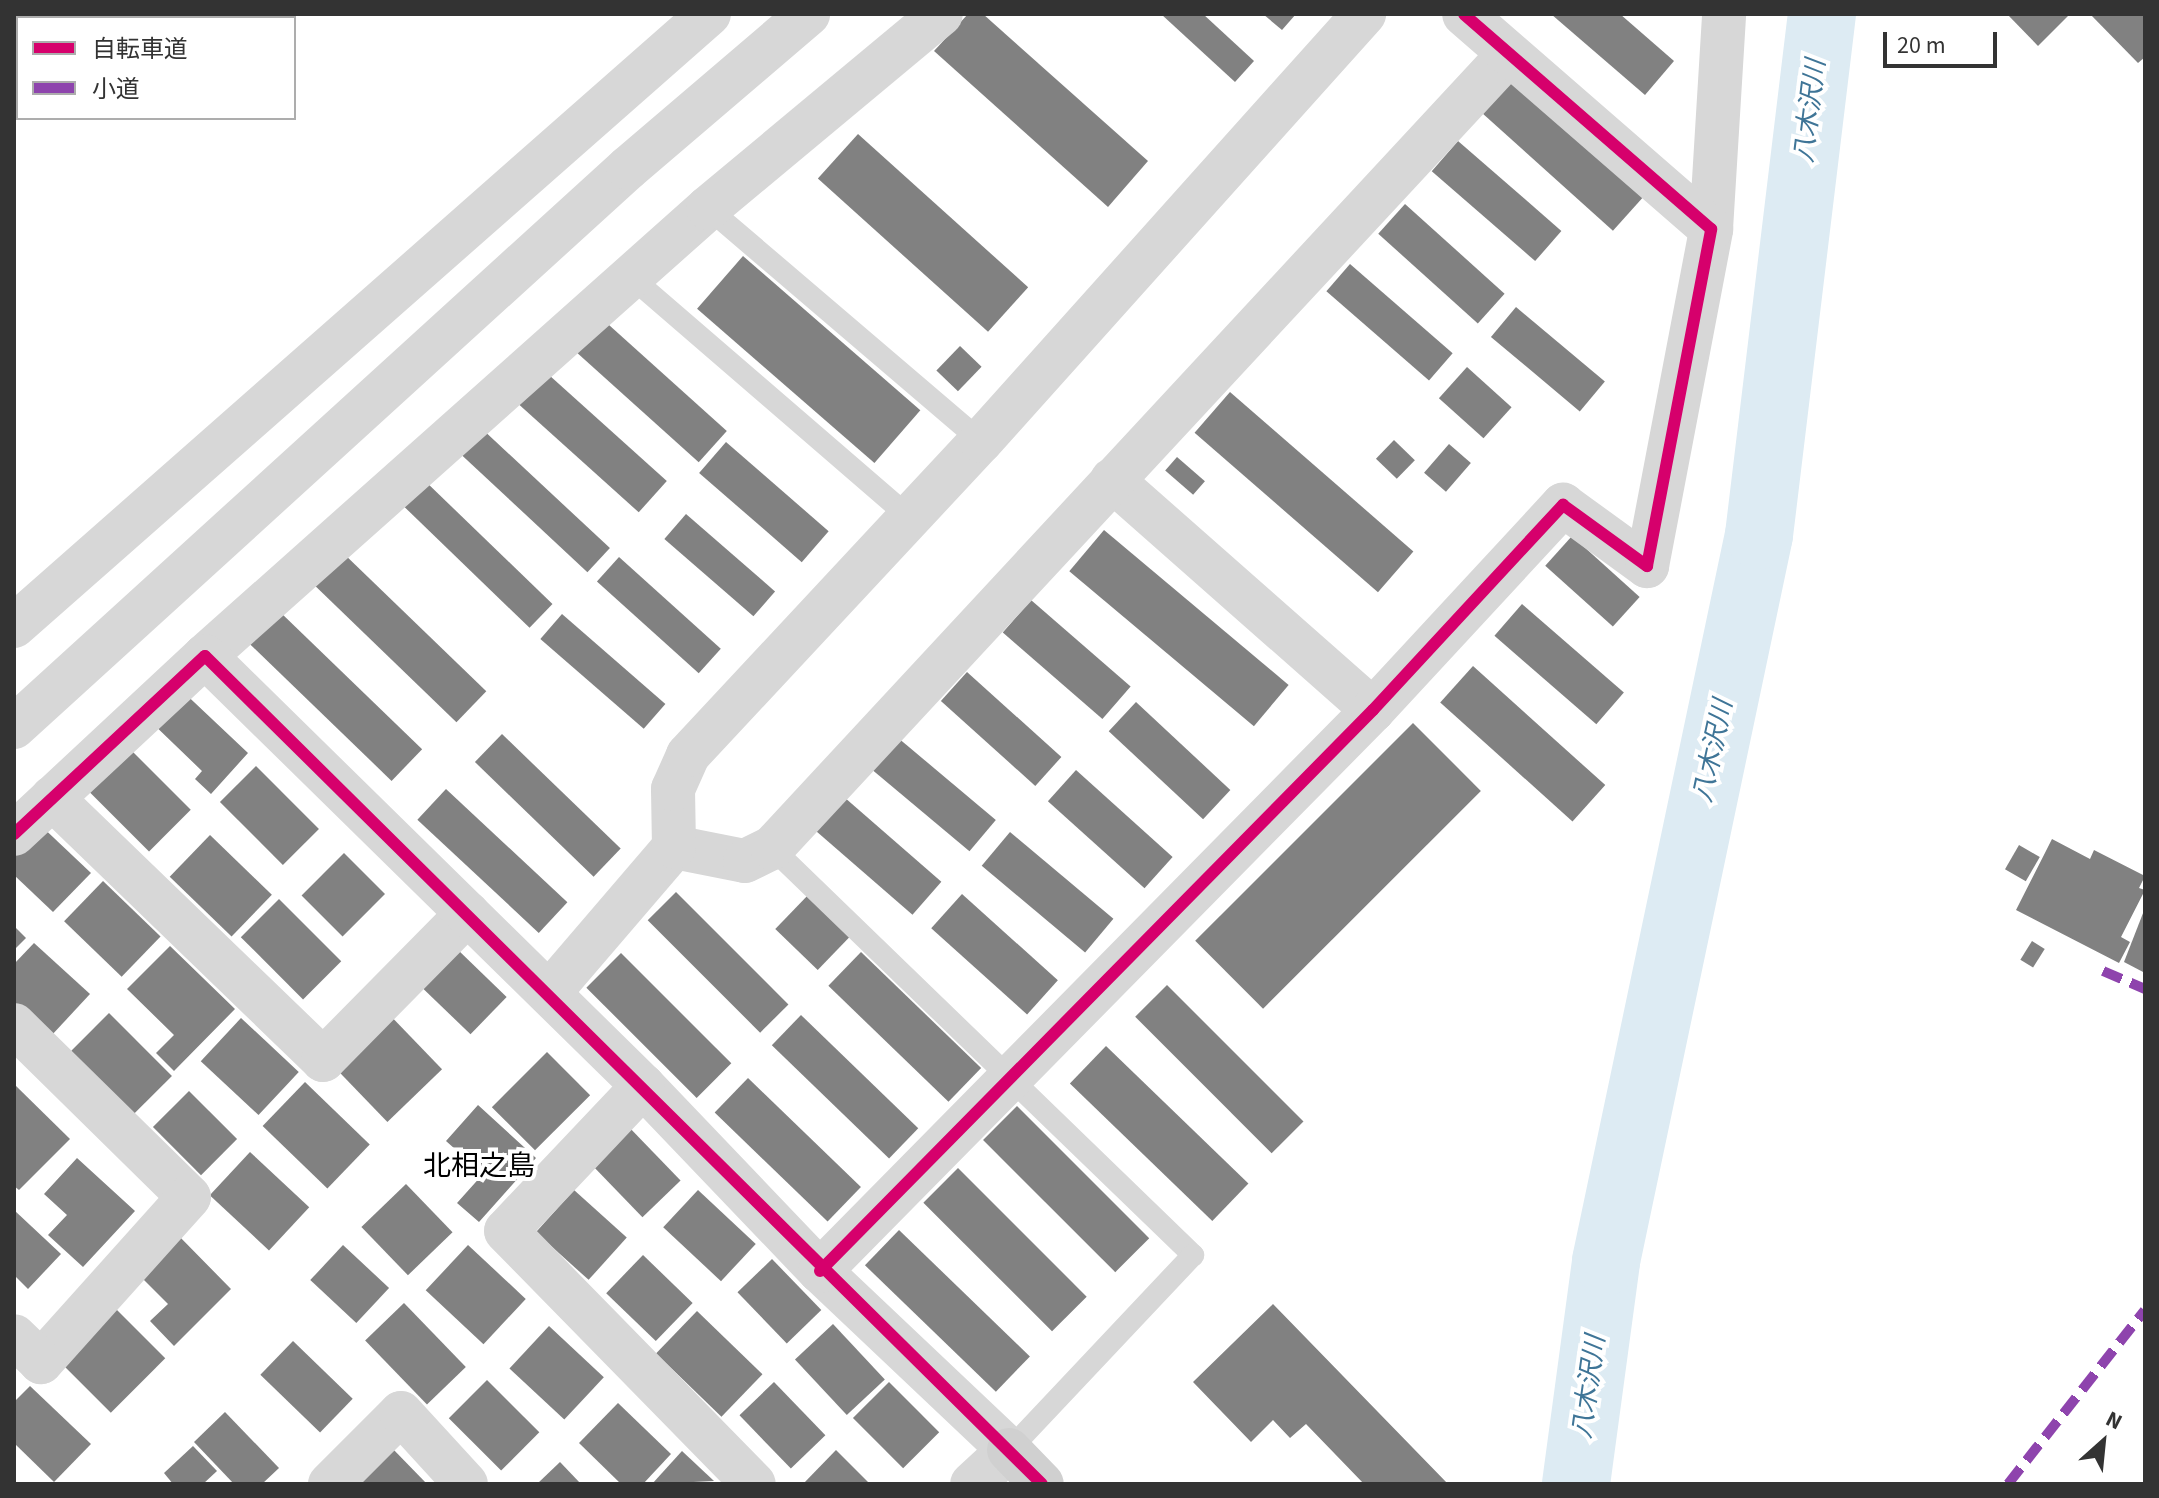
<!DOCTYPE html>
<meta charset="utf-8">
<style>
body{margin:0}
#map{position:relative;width:2159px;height:1498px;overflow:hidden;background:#fff;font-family:"Source Sans 3","Noto Sans JP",sans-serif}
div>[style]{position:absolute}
.river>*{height:68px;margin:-34px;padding:0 34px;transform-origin:34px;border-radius:34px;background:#ddebf3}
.building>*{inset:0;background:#818181;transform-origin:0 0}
.lane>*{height:22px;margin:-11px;padding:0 11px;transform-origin:11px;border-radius:11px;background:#d7d7d7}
.street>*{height:44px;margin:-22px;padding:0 22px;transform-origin:22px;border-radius:22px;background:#d7d7d7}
.secondary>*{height:44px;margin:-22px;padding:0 22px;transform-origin:22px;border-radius:22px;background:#d0d0d0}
.quiet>*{height:10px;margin-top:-5px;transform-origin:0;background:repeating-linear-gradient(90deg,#8e44ad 0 20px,transparent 0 30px)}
.cycleway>*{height:12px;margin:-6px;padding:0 6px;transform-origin:6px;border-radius:6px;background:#d6006c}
span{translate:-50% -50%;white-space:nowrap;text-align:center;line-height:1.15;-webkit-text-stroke:8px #fff;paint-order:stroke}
.water-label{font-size:26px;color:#3f7597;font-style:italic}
.quarter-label{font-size:28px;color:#000}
.frame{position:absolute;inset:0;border:16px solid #333;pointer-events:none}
.legend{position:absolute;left:16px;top:16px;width:280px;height:104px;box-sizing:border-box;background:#fff;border:2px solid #adadad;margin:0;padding:10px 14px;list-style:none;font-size:24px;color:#333}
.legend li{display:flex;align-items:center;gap:16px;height:40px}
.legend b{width:40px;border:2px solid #adadad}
.north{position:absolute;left:2063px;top:1402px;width:80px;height:80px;-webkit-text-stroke:6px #fff;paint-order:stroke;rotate:27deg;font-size:22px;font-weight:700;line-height:32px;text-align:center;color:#333}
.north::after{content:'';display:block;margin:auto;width:28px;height:36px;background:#333;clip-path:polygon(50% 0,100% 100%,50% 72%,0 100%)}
.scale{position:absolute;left:1883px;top:32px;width:114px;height:36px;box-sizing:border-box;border:4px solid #333;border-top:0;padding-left:10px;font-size:24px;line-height:28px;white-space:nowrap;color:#333;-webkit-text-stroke:6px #fff;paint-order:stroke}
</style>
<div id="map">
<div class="river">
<i style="left:1576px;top:1484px;width:225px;rotate:-82.3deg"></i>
<i style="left:1606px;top:1261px;width:742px;rotate:-78.1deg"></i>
<i style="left:1759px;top:535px;width:525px;rotate:-83.11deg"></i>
</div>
<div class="building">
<i style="clip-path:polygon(968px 14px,983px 14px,1148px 161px,1108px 207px,934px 51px)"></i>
<i style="clip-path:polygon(1161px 14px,1203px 14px,1254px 61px,1235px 82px)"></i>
<i style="clip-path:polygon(1263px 14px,1296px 14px,1282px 30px)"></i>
<i style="clip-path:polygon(1551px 14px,1620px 14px,1674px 61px,1645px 95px)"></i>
<i style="clip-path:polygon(2007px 14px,2070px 14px,2038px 46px)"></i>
<i style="clip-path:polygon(2090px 14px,2145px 14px,2145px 57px,2138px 63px)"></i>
<i style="left:1515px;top:78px;width:175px;height:48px;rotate:42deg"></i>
<i style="left:858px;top:134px;width:229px;height:60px;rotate:42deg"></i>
<i style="left:1458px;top:141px;width:137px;height:40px;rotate:41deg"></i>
<i style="left:1405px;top:204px;width:134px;height:40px;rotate:42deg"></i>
<i style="left:743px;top:256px;width:235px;height:70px;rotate:41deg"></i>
<i style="left:1350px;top:264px;width:136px;height:36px;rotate:41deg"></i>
<i style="left:1516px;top:307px;width:116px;height:39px;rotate:40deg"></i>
<i style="left:599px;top:316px;width:172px;height:42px;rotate:42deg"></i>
<i style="left:960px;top:346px;width:30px;height:34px;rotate:44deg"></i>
<i style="left:539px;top:366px;width:172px;height:42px;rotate:42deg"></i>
<i style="left:1467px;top:367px;width:60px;height:42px;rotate:42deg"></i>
<i style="left:1230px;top:392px;width:243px;height:54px;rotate:41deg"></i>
<i style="left:479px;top:426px;width:179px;height:33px;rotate:43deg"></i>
<i style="left:1394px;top:440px;width:29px;height:26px;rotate:44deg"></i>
<i style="left:726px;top:442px;width:136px;height:41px;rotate:41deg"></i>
<i style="left:1449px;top:444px;width:29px;height:38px;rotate:41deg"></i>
<i style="left:1177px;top:457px;width:37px;height:18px;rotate:41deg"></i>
<i style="left:423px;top:479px;width:180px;height:33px;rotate:44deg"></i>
<i style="left:686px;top:514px;width:118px;height:33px;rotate:41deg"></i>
<i style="left:1104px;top:530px;width:241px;height:54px;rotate:40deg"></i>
<i style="left:1572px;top:536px;width:91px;height:40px;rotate:42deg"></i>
<i style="left:341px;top:551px;width:202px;height:43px;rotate:44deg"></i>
<i style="left:619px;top:557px;width:137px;height:33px;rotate:42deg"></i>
<i style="left:1031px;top:600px;width:132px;height:43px;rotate:41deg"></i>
<i style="left:1522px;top:604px;width:135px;height:42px;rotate:41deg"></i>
<i style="left:279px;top:611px;width:199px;height:44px;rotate:44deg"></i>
<i style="left:562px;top:614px;width:137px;height:33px;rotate:41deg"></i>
<i style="left:1473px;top:666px;width:178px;height:49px;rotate:42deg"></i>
<i style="left:967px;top:672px;width:127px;height:39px;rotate:42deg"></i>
<i style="clip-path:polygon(177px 686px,248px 753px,211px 794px,195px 779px,202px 771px,147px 718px)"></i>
<i style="left:1136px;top:702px;width:129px;height:40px;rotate:43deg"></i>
<i style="left:1413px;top:723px;width:96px;height:308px;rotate:45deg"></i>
<i style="left:502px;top:734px;width:165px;height:39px;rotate:44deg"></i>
<i style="left:897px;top:737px;width:129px;height:41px;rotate:40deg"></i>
<i style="left:125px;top:744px;width:93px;height:59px;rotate:45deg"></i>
<i style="left:256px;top:766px;width:89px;height:51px;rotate:45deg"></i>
<i style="left:1076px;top:770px;width:130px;height:42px;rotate:42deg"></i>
<i style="left:446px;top:789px;width:166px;height:42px;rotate:43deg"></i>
<i style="left:844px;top:797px;width:129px;height:44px;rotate:41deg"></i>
<i style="clip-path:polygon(36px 821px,91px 873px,53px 912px,14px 875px,14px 844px)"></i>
<i style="left:1010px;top:832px;width:135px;height:44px;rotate:40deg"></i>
<i style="left:210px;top:835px;width:86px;height:58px;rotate:44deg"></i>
<i style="clip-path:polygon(2052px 839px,2090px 859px,2094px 850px,2145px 876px,2139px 888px,2145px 890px,2121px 937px,2130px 942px,2119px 963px,2016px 910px)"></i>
<i style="left:2019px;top:845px;width:24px;height:28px;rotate:30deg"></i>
<i style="left:344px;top:853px;width:58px;height:60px;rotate:45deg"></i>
<i style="left:103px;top:881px;width:80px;height:56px;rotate:44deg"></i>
<i style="left:676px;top:892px;width:159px;height:40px;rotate:45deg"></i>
<i style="left:810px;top:893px;width:59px;height:50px;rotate:44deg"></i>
<i style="left:962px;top:894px;width:129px;height:46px;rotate:42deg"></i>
<i style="left:279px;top:899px;width:88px;height:54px;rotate:45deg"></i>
<i style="clip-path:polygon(2145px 908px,2145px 973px,2124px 962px)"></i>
<i style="clip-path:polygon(14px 926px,26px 938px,14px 950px)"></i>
<i style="left:2032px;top:941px;width:15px;height:22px;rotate:32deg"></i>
<i style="clip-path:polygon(34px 943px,90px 994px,51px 1036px,14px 1002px,14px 964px)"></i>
<i style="clip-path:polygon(170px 946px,235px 1009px,174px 1071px,156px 1053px,174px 1035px,127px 989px)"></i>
<i style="left:457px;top:949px;width:69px;height:52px;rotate:44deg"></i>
<i style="left:861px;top:952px;width:167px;height:47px;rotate:44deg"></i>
<i style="left:621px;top:953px;width:156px;height:49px;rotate:45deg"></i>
<i style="left:1167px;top:985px;width:193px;height:45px;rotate:45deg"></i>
<i style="left:383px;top:1008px;width:85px;height:76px;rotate:46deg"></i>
<i style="left:109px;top:1013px;width:89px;height:61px;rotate:45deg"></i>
<i style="left:801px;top:1015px;width:163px;height:42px;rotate:44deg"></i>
<i style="left:241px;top:1018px;width:79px;height:59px;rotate:43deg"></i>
<i style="left:1106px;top:1046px;width:198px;height:52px;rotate:44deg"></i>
<i style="left:547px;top:1052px;width:61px;height:78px;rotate:45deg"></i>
<i style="left:748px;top:1078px;width:157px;height:48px;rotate:44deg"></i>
<i style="left:305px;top:1082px;width:90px;height:61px;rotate:44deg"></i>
<i style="clip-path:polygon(14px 1084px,70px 1139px,19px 1190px,14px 1186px)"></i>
<i style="left:189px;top:1091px;width:68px;height:51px;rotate:45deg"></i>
<i style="clip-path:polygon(478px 1105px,536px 1158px,479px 1222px,457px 1203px,483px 1174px,446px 1141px)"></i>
<i style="left:1017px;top:1106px;width:187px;height:48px;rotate:45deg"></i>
<i style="left:625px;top:1123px;width:80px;height:53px;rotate:46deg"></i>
<i style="left:250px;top:1152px;width:81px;height:59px;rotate:43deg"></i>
<i style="clip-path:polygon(77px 1158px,135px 1211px,83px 1267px,48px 1235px,67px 1215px,44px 1194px)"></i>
<i style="left:958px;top:1168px;width:182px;height:49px;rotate:45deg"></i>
<i style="left:406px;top:1184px;width:67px;height:62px;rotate:46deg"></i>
<i style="left:574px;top:1190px;width:71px;height:57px;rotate:42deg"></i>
<i style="left:698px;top:1190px;width:79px;height:51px;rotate:43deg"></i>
<i style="clip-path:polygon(14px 1210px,61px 1254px,28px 1289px,14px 1275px)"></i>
<i style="left:899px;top:1230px;width:182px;height:49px;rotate:44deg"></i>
<i style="clip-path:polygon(176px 1233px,231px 1289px,174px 1346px,150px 1321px,168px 1304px,136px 1272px)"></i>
<i style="left:343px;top:1245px;width:63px;height:48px;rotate:43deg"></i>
<i style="left:468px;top:1245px;width:79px;height:62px;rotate:43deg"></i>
<i style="left:643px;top:1255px;width:69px;height:53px;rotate:44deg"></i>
<i style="left:772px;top:1259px;width:71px;height:48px;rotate:46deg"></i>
<i style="left:108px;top:1301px;width:81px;height:77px;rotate:45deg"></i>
<i style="left:404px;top:1303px;width:89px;height:54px;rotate:46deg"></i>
<i style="clip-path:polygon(1273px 1304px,1448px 1484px,1364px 1484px,1306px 1424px,1290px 1438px,1273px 1420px,1251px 1442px,1193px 1382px)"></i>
<i style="left:697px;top:1311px;width:91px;height:59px;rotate:44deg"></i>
<i style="left:833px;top:1324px;width:76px;height:52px;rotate:47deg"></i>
<i style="left:549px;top:1326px;width:75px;height:58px;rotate:43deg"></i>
<i style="left:293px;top:1341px;width:83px;height:47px;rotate:44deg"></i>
<i style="left:487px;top:1380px;width:74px;height:54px;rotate:45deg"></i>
<i style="left:774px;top:1382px;width:74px;height:48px;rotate:46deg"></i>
<i style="left:889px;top:1382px;width:71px;height:51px;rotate:45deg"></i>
<i style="clip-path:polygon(30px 1386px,91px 1444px,54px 1482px,14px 1443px,14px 1402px)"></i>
<i style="clip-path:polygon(618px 1403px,671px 1454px,643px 1484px,621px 1484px,579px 1443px)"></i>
<i style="clip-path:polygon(225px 1412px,279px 1468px,262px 1484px,234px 1484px,194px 1442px)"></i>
<i style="clip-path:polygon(193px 1446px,217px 1471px,203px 1484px,173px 1484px,164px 1473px)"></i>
<i style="clip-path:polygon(391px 1447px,427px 1484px,354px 1484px)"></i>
<i style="clip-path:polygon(836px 1450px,870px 1484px,803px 1484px)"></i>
<i style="clip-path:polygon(682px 1451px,714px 1481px,652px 1484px)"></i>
<i style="clip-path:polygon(560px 1462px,581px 1484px,537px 1484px)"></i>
</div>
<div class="lane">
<i style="left:708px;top:208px;width:359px;rotate:40.5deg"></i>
<i style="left:631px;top:277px;width:369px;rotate:40.8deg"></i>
<i style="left:772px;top:848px;width:586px;rotate:44.03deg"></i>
<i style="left:1193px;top:1255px;width:268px;rotate:133.3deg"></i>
</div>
<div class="street">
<i style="left:1711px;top:229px;width:215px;rotate:-86.5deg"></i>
<i style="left:1112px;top:480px;width:348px;rotate:41.4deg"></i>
<i style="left:14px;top:626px;width:926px;rotate:-41.37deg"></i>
<i style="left:205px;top:656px;width:674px;rotate:-41.69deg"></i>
<i style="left:708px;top:208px;width:303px;rotate:-39.8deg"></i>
<i style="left:14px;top:727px;width:830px;rotate:-42.32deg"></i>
<i style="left:628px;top:168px;width:237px;rotate:-40.5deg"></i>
<i style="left:52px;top:798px;width:377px;rotate:44deg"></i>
<i style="left:323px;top:1060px;width:206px;rotate:-45.4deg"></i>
<i style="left:14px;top:834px;width:261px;rotate:-43deg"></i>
<i style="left:205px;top:656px;width:614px;rotate:44.47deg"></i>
<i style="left:643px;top:1086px;width:256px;rotate:46.3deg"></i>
<i style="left:820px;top:1271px;width:260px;rotate:43.4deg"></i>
<i style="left:1009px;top:1450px;width:50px;rotate:137.4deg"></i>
<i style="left:674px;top:847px;width:72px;rotate:11.2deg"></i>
<i style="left:745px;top:861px;width:30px;rotate:-26deg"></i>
<i style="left:772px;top:848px;width:1083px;rotate:-47.13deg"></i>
<i style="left:549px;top:993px;width:192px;rotate:-49.4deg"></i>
<i style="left:674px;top:847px;width:58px;rotate:-91deg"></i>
<i style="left:673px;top:789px;width:37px;rotate:-66deg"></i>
<i style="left:688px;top:755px;width:429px;rotate:-47deg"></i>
<i style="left:981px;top:441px;width:574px;rotate:-48.11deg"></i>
<i style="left:14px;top:1025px;width:245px;rotate:44.5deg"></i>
<i style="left:189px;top:1197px;width:222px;rotate:131.9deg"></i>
<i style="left:41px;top:1362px;width:37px;rotate:-136deg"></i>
<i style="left:643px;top:1086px;width:199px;rotate:133.4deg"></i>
<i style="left:506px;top:1231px;width:354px;rotate:45.6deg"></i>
<i style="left:820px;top:1271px;width:788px;rotate:-45.41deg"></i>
<i style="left:1373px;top:710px;width:280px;rotate:-47.2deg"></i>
<i style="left:1563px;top:505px;width:104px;rotate:36deg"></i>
<i style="left:1647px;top:566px;width:343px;rotate:-79.2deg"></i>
<i style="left:1711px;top:229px;width:327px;rotate:-139deg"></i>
<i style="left:330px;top:1484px;width:100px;rotate:-45deg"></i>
<i style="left:401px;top:1413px;width:96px;rotate:47.5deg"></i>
</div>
<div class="secondary">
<i style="left:1009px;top:1450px;width:47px;rotate:45.9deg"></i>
</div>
<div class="quiet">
<i style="left:2103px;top:971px;width:46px;rotate:23.2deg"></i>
<i style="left:2008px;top:1484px;width:221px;rotate:-51.8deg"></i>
</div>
<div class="cycleway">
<i style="left:14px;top:834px;width:261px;rotate:-43deg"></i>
<i style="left:205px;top:656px;width:1177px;rotate:44.69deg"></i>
<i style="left:820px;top:1271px;width:788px;rotate:-45.41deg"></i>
<i style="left:1373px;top:710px;width:280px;rotate:-47.2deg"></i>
<i style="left:1563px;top:505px;width:104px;rotate:36deg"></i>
<i style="left:1647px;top:566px;width:343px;rotate:-79.2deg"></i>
<i style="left:1711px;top:229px;width:327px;rotate:-139deg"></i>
</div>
<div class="water-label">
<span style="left:1810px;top:111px;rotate:-83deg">八木沢川</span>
<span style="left:1713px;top:751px;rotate:-78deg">八木沢川</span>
<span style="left:1589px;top:1387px;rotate:-82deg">八木沢川</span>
</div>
<div class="quarter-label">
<span style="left:479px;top:1166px">北相之島</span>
</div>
<div class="frame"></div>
<ul class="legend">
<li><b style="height:10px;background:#d6006c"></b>自転車道</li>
<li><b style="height:10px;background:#8e44ad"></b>小道</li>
</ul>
<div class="north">N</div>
<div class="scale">20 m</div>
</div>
